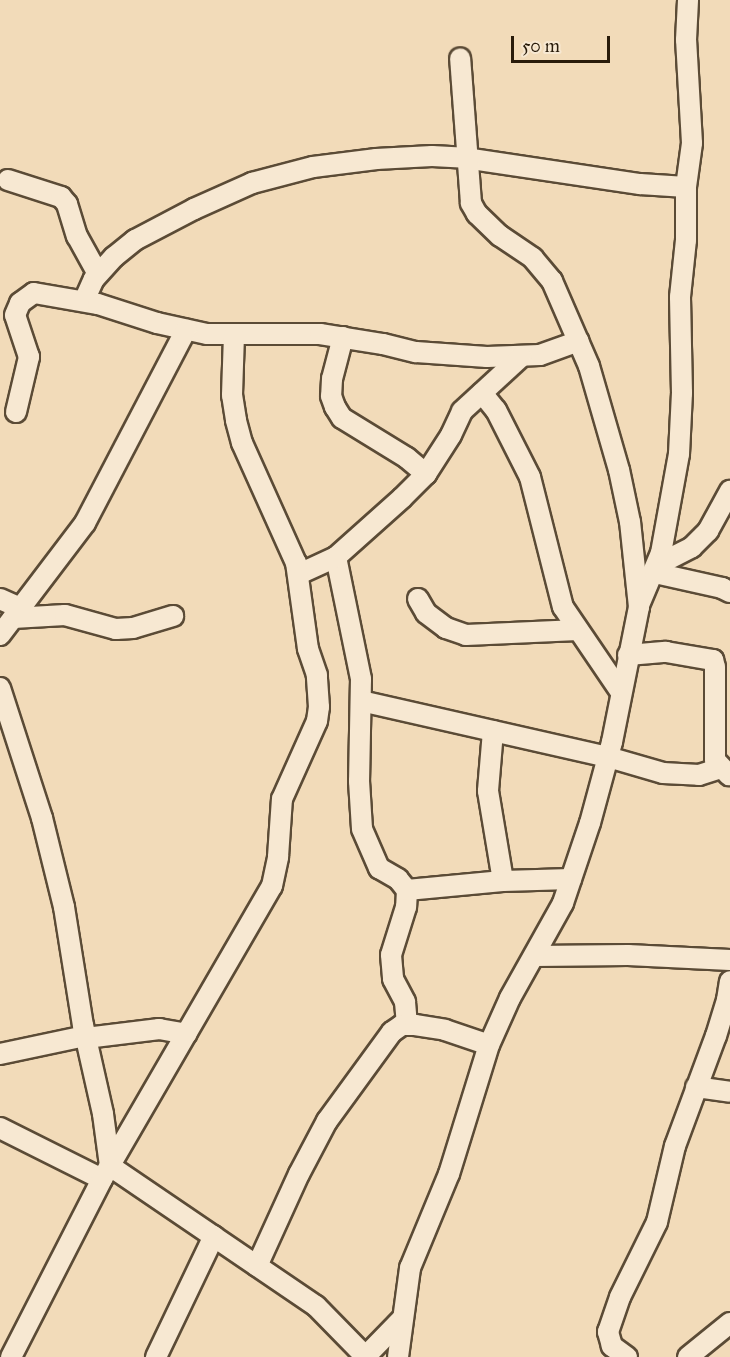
<!DOCTYPE html>
<style>
body{margin:0}
#map{position:relative;width:730px;height:1357px;overflow:hidden;background:#f2dbb9;font-family:"IM FELL Great Primer",serif}
div>[style]{position:absolute}
.roads{filter:drop-shadow(2px 0 #5b4b36) drop-shadow(-2px 0 #5b4b36) drop-shadow(0 2px #5b4b36) drop-shadow(0 -2px #5b4b36)}
.minor>*{height:20px;margin:-10px;padding:0 10px;transform-origin:10px;border-radius:10px;background:#f7e8d2}
span{translate:-50% -50%;white-space:nowrap;text-align:center;line-height:1.15;-webkit-text-stroke:5px #f7e8d2;paint-order:stroke}
.scale{position:absolute;left:511px;top:36px;width:99px;height:27px;box-sizing:border-box;border:3px solid #291b0a;border-top:0;padding-left:8px;font-size:18px;line-height:21px;white-space:nowrap;color:#291b0a;-webkit-text-stroke:4px #f7e8d2;paint-order:stroke}
</style>
<div id="map">
<div class="roads">
<div class="minor">
<i style="left:8px;top:180px;width:56px;rotate:17.8deg"></i>
<i style="left:61px;top:197px;width:9px;rotate:49deg"></i>
<i style="left:67px;top:204px;width:34px;rotate:73deg"></i>
<i style="left:77px;top:236px;width:43px;rotate:61.1deg"></i>
<i style="left:84px;top:301px;width:24px;rotate:-66deg"></i>
<i style="left:94px;top:279px;width:30px;rotate:-48deg"></i>
<i style="left:114px;top:257px;width:27px;rotate:-39deg"></i>
<i style="left:135px;top:240px;width:67px;rotate:-27.7deg"></i>
<i style="left:194px;top:209px;width:64px;rotate:-24.1deg"></i>
<i style="left:252px;top:183px;width:63px;rotate:-14.7deg"></i>
<i style="left:313px;top:167px;width:64px;rotate:-7.2deg"></i>
<i style="left:376px;top:159px;width:56px;rotate:-3.1deg"></i>
<i style="left:432px;top:156px;width:33px;rotate:3deg"></i>
<i style="left:465px;top:158px;width:177px;rotate:8.5deg"></i>
<i style="left:640px;top:184px;width:46px;rotate:3.7deg"></i>
<i style="left:343px;top:337px;width:43px;rotate:104.7deg"></i>
<i style="left:332px;top:379px;width:17px;rotate:93deg"></i>
<i style="left:331px;top:396px;width:12px;rotate:70deg"></i>
<i style="left:335px;top:407px;width:13px;rotate:58deg"></i>
<i style="left:342px;top:418px;width:76px;rotate:31.6deg"></i>
<i style="left:407px;top:458px;width:25px;rotate:40deg"></i>
<i style="left:482px;top:393px;width:22px;rotate:51deg"></i>
<i style="left:496px;top:410px;width:75px;rotate:63.1deg"></i>
<i style="left:530px;top:477px;width:134px;rotate:75.8deg"></i>
<i style="left:563px;top:607px;width:102px;rotate:55.8deg"></i>
<i style="left:16px;top:412px;width:57px;rotate:-76.7deg"></i>
<i style="left:29px;top:357px;width:44px;rotate:-108.4deg"></i>
<i style="left:15px;top:315px;width:13px;rotate:-67deg"></i>
<i style="left:20px;top:303px;width:17px;rotate:-36deg"></i>
<i style="left:34px;top:293px;width:65px;rotate:9.8deg"></i>
<i style="left:98px;top:304px;width:62px;rotate:17.9deg"></i>
<i style="left:157px;top:323px;width:51px;rotate:12.4deg"></i>
<i style="left:207px;top:334px;width:113px"></i>
<i style="left:320px;top:334px;width:64px;rotate:9deg"></i>
<i style="left:383px;top:344px;width:34px;rotate:14deg"></i>
<i style="left:416px;top:352px;width:71px;rotate:4deg"></i>
<i style="left:487px;top:357px;width:53px;rotate:-2.2deg"></i>
<i style="left:540px;top:355px;width:41px;rotate:-19.7deg"></i>
<i style="left:336px;top:557px;width:125px;rotate:78.4deg"></i>
<i style="left:361px;top:679px;width:102px;rotate:91.1deg"></i>
<i style="left:359px;top:781px;width:48px;rotate:86.4deg"></i>
<i style="left:362px;top:829px;width:43px;rotate:66.4deg"></i>
<i style="left:379px;top:868px;width:22px;rotate:30deg"></i>
<i style="left:398px;top:879px;width:14px;rotate:51deg"></i>
<i style="left:407px;top:890px;width:17px;rotate:93deg"></i>
<i style="left:406px;top:907px;width:50px;rotate:107.4deg"></i>
<i style="left:391px;top:955px;width:24px;rotate:85deg"></i>
<i style="left:393px;top:979px;width:26px;rotate:62deg"></i>
<i style="left:405px;top:1002px;width:21px;rotate:85deg"></i>
<i style="left:657px;top:565px;width:39px;rotate:-27deg"></i>
<i style="left:692px;top:547px;width:23px;rotate:-45deg"></i>
<i style="left:708px;top:531px;width:46px;rotate:-61.2deg"></i>
<i style="left:655px;top:573px;width:69px;rotate:12.6deg"></i>
<i style="left:722px;top:588px;width:9px;rotate:27deg"></i>
<i style="left:299px;top:574px;width:41px;rotate:-24.7deg"></i>
<i style="left:336px;top:557px;width:89px;rotate:-41.8deg"></i>
<i style="left:402px;top:498px;width:34px;rotate:-45deg"></i>
<i style="left:426px;top:474px;width:46px;rotate:-57.3deg"></i>
<i style="left:451px;top:435px;width:26px;rotate:-65deg"></i>
<i style="left:462px;top:411px;width:80px;rotate:-42.5deg"></i>
<i style="left:0;top:599px;width:22px;rotate:24deg"></i>
<i style="left:418px;top:599px;width:16px;rotate:60deg"></i>
<i style="left:426px;top:613px;width:25px;rotate:37deg"></i>
<i style="left:446px;top:628px;width:21px;rotate:19deg"></i>
<i style="left:466px;top:635px;width:112px;rotate:-2.6deg"></i>
<i style="left:639px;top:605px;width:56px;rotate:-67.1deg"></i>
<i style="left:661px;top:553px;width:101px;rotate:-79.7deg"></i>
<i style="left:679px;top:454px;width:61px;rotate:-87.2deg"></i>
<i style="left:682px;top:393px;width:96px;rotate:-91.2deg"></i>
<i style="left:680px;top:297px;width:57px;rotate:-84deg"></i>
<i style="left:686px;top:240px;width:53px;rotate:-90deg"></i>
<i style="left:686px;top:187px;width:44px;rotate:-82.2deg"></i>
<i style="left:692px;top:143px;width:103px;rotate:-93.3deg"></i>
<i style="left:686px;top:40px;width:40px;rotate:-87.1deg"></i>
<i style="left:13px;top:618px;width:52px;rotate:-3.3deg"></i>
<i style="left:65px;top:615px;width:53px;rotate:15.4deg"></i>
<i style="left:116px;top:629px;width:17px;rotate:-3deg"></i>
<i style="left:133px;top:628px;width:42px;rotate:-16.7deg"></i>
<i style="left:0;top:635px;width:141px;rotate:-52.8deg"></i>
<i style="left:85px;top:523px;width:218px;rotate:-62.4deg"></i>
<i style="left:628px;top:655px;width:38px;rotate:-5deg"></i>
<i style="left:666px;top:652px;width:48px;rotate:9.7deg"></i>
<i style="left:713px;top:660px;width:7px;rotate:74deg"></i>
<i style="left:715px;top:667px;width:93px;rotate:90deg"></i>
<i style="left:715px;top:760px;width:21px;rotate:47deg"></i>
<i style="left:0;top:688px;width:137px;rotate:72.1deg"></i>
<i style="left:42px;top:818px;width:92px;rotate:76.1deg"></i>
<i style="left:64px;top:907px;width:120px;rotate:80.9deg"></i>
<i style="left:83px;top:1025px;width:91px;rotate:77.3deg"></i>
<i style="left:103px;top:1114px;width:52px;rotate:82.3deg"></i>
<i style="left:110px;top:1166px;width:249px;rotate:34.2deg"></i>
<i style="left:316px;top:1306px;width:71px;rotate:45.6deg"></i>
<i style="left:361px;top:701px;width:253px;rotate:12.8deg"></i>
<i style="left:608px;top:757px;width:57px;rotate:16.2deg"></i>
<i style="left:663px;top:773px;width:36px;rotate:3deg"></i>
<i style="left:699px;top:775px;width:23px;rotate:-18deg"></i>
<i style="left:493px;top:731px;width:60px;rotate:94.8deg"></i>
<i style="left:488px;top:791px;width:91px;rotate:80.5deg"></i>
<i style="left:407px;top:890px;width:96px;rotate:-5.4deg"></i>
<i style="left:503px;top:881px;width:68px;rotate:-1.7deg"></i>
<i style="left:535px;top:956px;width:93px;rotate:-0.6deg"></i>
<i style="left:628px;top:955px;width:102px;rotate:2.8deg"></i>
<i style="left:86px;top:1038px;width:74px;rotate:-7deg"></i>
<i style="left:159px;top:1029px;width:28px;rotate:10deg"></i>
<i style="left:0;top:1054px;width:87px;rotate:-12deg"></i>
<i style="left:696px;top:1087px;width:34px;rotate:8deg"></i>
<i style="left:0;top:1128px;width:114px;rotate:26.6deg"></i>
<i style="left:257px;top:1266px;width:101px;rotate:-65.5deg"></i>
<i style="left:299px;top:1174px;width:60px;rotate:-62.2deg"></i>
<i style="left:327px;top:1121px;width:110px;rotate:-53.9deg"></i>
<i style="left:392px;top:1032px;width:12px;rotate:-35deg"></i>
<i style="left:402px;top:1025px;width:13px"></i>
<i style="left:415px;top:1025px;width:30px;rotate:9deg"></i>
<i style="left:445px;top:1030px;width:46px;rotate:18.8deg"></i>
<i style="left:11px;top:1357px;width:200px;rotate:-62.9deg"></i>
<i style="left:102px;top:1179px;width:339px;rotate:-59.9deg"></i>
<i style="left:272px;top:886px;width:30px;rotate:-78deg"></i>
<i style="left:278px;top:857px;width:58px;rotate:-86.1deg"></i>
<i style="left:282px;top:799px;width:85px;rotate:-65.8deg"></i>
<i style="left:317px;top:721px;width:14px;rotate:-82deg"></i>
<i style="left:319px;top:707px;width:32px;rotate:-94deg"></i>
<i style="left:317px;top:675px;width:28px;rotate:-109deg"></i>
<i style="left:308px;top:649px;width:87px;rotate:-97.9deg"></i>
<i style="left:296px;top:563px;width:132px;rotate:-114.2deg"></i>
<i style="left:242px;top:443px;width:24px;rotate:-105deg"></i>
<i style="left:236px;top:420px;width:25px;rotate:-99deg"></i>
<i style="left:232px;top:395px;width:59px;rotate:-88.1deg"></i>
<i style="left:156px;top:1357px;width:134px;rotate:-64.4deg"></i>
<i style="left:365px;top:1357px;width:54px;rotate:-45.7deg"></i>
<i style="left:398px;top:1357px;width:90px;rotate:-82.3deg"></i>
<i style="left:410px;top:1268px;width:102px;rotate:-67.5deg"></i>
<i style="left:449px;top:1174px;width:135px;rotate:-72.8deg"></i>
<i style="left:489px;top:1045px;width:51px;rotate:-65.9deg"></i>
<i style="left:510px;top:998px;width:109px;rotate:-60.8deg"></i>
<i style="left:563px;top:903px;width:84px;rotate:-71.4deg"></i>
<i style="left:590px;top:823px;width:84px;rotate:-74.8deg"></i>
<i style="left:612px;top:742px;width:138px;rotate:-78.7deg"></i>
<i style="left:639px;top:607px;width:85px;rotate:-96deg"></i>
<i style="left:630px;top:522px;width:53px;rotate:-101.9deg"></i>
<i style="left:619px;top:470px;width:108px;rotate:-106.1deg"></i>
<i style="left:589px;top:366px;width:93px;rotate:-113.5deg"></i>
<i style="left:552px;top:281px;width:30px;rotate:-130deg"></i>
<i style="left:533px;top:258px;width:40px;rotate:-146deg"></i>
<i style="left:500px;top:236px;width:32px;rotate:-136deg"></i>
<i style="left:477px;top:214px;width:13px;rotate:-119deg"></i>
<i style="left:471px;top:203px;width:145px;rotate:-94.3deg"></i>
<i style="left:627px;top:1357px;width:19px;rotate:-144deg"></i>
<i style="left:612px;top:1346px;width:15px;rotate:-106deg"></i>
<i style="left:608px;top:1332px;width:37px;rotate:-71deg"></i>
<i style="left:620px;top:1297px;width:84px;rotate:-63.7deg"></i>
<i style="left:657px;top:1222px;width:78px;rotate:-76.7deg"></i>
<i style="left:675px;top:1146px;width:117px;rotate:-69.6deg"></i>
<i style="left:716px;top:1036px;width:38px;rotate:-73deg"></i>
<i style="left:727px;top:1000px;width:19px;rotate:-81deg"></i>
<i style="left:688px;top:1357px;width:54px;rotate:-39deg"></i>
</div>
</div>
<div class="scale">50 m</div>
</div>
